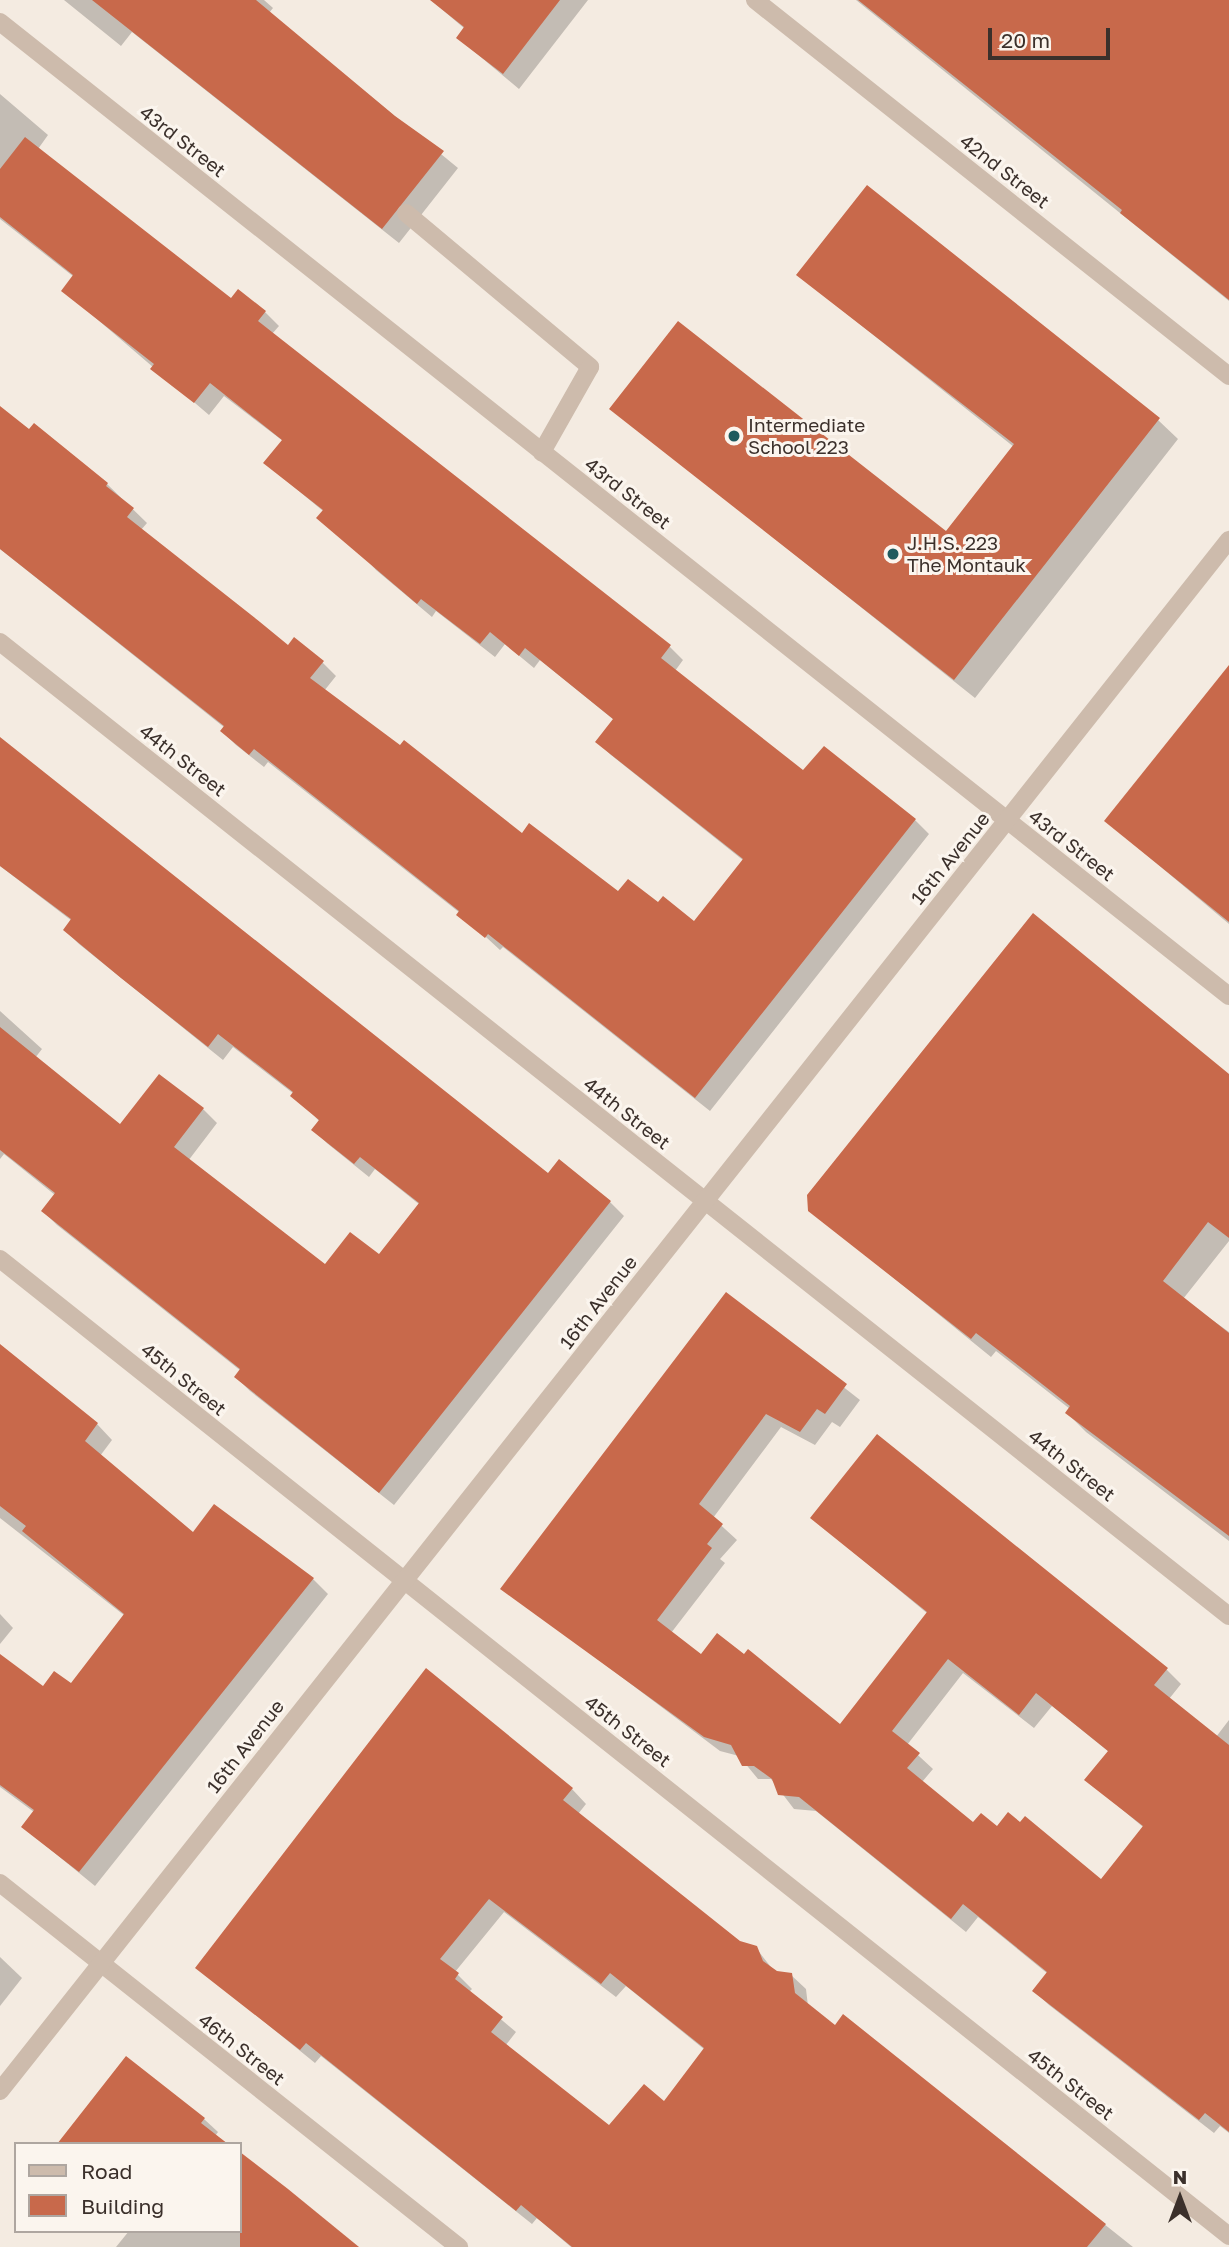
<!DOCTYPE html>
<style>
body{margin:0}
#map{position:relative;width:1229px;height:2247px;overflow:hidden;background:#f4ebe1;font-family:"Golos Text",sans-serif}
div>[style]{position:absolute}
.shadow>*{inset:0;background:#0003}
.building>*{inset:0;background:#c8694b}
.service>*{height:18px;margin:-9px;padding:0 9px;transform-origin:9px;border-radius:9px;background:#cdbbac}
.minor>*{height:18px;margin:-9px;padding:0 9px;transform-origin:9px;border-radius:9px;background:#cdbbac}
.dots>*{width:19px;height:19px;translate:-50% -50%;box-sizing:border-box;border:4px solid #fbf5ee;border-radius:50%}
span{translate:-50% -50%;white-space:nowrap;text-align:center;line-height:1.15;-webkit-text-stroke:6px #fbf5ee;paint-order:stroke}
.street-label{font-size:19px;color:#3b302b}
.poi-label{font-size:19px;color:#3b302b}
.left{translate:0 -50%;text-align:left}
.legend{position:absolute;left:14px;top:2142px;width:228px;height:91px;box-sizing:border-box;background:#fbf5ee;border:2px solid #aea6a0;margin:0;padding:9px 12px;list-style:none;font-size:21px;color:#3b302b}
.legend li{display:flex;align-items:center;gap:14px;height:35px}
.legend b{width:35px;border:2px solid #aea6a0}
.north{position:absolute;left:1145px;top:2163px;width:70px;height:70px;-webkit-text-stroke:5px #fbf5ee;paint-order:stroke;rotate:0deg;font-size:19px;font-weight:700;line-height:28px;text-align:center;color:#3b302b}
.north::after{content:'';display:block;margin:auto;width:24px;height:32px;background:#3b302b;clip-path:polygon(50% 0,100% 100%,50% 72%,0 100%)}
.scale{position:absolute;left:988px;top:28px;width:122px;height:32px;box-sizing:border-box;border:4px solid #3b302b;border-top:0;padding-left:9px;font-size:21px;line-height:24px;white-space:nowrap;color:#3b302b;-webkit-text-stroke:5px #fbf5ee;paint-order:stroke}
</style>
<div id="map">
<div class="shadow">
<i style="clip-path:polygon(64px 0,264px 0,273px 8px,269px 13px,458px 168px,399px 243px,132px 32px,121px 46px)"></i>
<i style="clip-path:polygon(431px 0,588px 0,519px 89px,458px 38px,465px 29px)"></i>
<i style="clip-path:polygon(856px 0,1229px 0,1229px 301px)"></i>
<i style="clip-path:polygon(0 94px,48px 135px,38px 149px,231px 300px,265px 312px,279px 326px,272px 334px,669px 646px,683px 660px,675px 671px,803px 772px,915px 820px,929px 834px,710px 1111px,503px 947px,500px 950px,460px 913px,268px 762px,264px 767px,236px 745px,222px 731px,225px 728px,0 549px,0 409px,107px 484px,147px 523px,141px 530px,289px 647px,322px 662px,336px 676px,324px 691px,522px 835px,618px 894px,658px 905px,694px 923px,744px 861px,611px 755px,597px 742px,614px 720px,540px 660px,534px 668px,505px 644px,495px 657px,436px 611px,432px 617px,376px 570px,323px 511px,265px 463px,283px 441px,224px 396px,209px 415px,63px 290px,74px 277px,0 219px)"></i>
<i style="clip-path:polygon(798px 275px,1158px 420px,1178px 439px,975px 698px,612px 409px,946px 534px,1014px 447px)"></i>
<i style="clip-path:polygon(1229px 667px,1229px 924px,1106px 821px)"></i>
<i style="clip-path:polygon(0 740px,548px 1175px,610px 1202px,624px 1216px,394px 1505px,250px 1391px,236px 1377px,241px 1371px,57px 1225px,43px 1211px,55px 1195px,4px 1154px,0 1159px,0 1011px,42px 1049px,35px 1058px,120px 1127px,203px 1109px,217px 1123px,188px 1161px,325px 1266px,379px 1257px,420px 1205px,375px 1169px,369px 1177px,328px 1144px,313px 1130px,320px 1122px,294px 1094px,233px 1047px,223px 1060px,79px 944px,65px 930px,72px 921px,0 866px)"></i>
<i style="clip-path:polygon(1229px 1076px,1229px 1241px,1183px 1299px,1229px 1332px,1229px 1541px,1086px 1432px,1067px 1413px,1070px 1409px,996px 1351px,991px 1357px,810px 1210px)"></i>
<i style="clip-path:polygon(evenodd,726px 1295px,860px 1400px,840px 1427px,832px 1422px,815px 1445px,781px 1427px,713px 1518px,737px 1540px,720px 1559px,725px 1563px,671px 1633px,701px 1656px,840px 1727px,928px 1614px,812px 1518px,878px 1437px,1167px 1670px,1181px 1684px,1169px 1699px,1216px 1737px,1229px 1720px,1229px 2133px,1220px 2126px,1214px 2133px,1049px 2005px,1034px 1991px,1048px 1974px,978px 1917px,966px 1932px,816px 1811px,794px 1809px,771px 1779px,758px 1779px,739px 1756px,720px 1751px,503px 1588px,726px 1295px,963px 1673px,1034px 1728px,1052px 1706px,1109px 1752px,1087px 1780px,1143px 1827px,1101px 1882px,997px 1829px,974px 1825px,922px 1782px,933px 1769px,907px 1745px,963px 1673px)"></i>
<i style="clip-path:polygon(0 1348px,97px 1424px,112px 1440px,100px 1456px,194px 1535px,313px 1579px,328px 1594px,95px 1886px,23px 1827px,34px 1812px,0 1787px,0 1655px,44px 1689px,71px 1685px,125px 1616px,0 1518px)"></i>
<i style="clip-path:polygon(0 1614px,13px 1628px,0 1644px)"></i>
<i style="clip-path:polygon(evenodd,572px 1789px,586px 1804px,578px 1814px,739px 1942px,756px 1948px,774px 1971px,791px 1975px,806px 1989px,808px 2006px,835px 2028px,844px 2017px,1133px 2247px,571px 2247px,537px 2218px,532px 2224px,321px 2056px,315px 2063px,198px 1968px,572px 1789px,504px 1912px,616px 1997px,626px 1986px,705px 2050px,665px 2103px,609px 2128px,505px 2046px,516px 2032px,469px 1992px,472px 1989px,455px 1972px,504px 1912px)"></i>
<i style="clip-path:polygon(0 1957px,22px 1978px,0 2006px)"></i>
<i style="clip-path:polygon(204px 2119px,218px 2132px,215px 2136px,59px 2144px)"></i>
<i style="clip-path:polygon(240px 2156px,356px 2247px,116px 2247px,129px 2231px,240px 2231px)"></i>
</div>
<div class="building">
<i style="clip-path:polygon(92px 0,256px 0,395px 116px,444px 151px,382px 229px)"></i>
<i style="clip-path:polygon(430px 0,560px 0,503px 74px,456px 38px,464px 27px)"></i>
<i style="clip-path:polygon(858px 0,1229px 0,1229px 300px,1120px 213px,1122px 210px)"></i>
<i style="clip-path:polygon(25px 137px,231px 298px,238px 289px,266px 311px,258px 321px,671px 645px,661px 658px,803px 770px,824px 746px,916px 819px,695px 1098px,488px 934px,485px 938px,456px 915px,459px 911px,254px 749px,249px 755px,220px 731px,224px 726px,0 549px,0 406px,29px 429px,34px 423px,108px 483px,106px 486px,134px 508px,127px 517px,260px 622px,288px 645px,294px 637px,324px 661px,310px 678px,400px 745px,404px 740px,522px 833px,529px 823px,618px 891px,628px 879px,658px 902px,663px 896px,694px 921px,743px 859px,595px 742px,613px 719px,525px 648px,519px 656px,490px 632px,480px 644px,421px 599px,417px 604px,316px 518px,323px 510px,263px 463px,282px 440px,210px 383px,194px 403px,150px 369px,154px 364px,61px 291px,73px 275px,0 217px,0 169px)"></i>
<i style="clip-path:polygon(867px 185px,1160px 418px,954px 680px,609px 409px,678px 321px,946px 531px,1014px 444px,796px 275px)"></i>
<i style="clip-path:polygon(1229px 665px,1229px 922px,1104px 821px)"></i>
<i style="clip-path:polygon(0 737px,548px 1173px,559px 1159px,611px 1201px,379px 1493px,234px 1377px,240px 1369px,41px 1211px,55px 1193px,0 1150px,0 1027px,120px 1124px,159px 1074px,204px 1108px,174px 1147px,325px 1264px,350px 1232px,379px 1254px,419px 1203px,360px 1157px,354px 1164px,311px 1130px,319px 1120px,290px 1096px,293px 1092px,218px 1034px,208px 1047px,121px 978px,63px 930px,71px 919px,0 866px)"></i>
<i style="clip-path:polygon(1033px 913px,1229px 1074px,1229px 1238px,1208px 1222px,1163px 1281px,1229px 1333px,1229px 1536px,1065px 1413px,1070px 1406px,1028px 1373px,976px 1333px,971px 1339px,808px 1211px,807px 1195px)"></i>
<i style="clip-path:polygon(evenodd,726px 1292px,847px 1384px,825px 1414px,817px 1409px,800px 1432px,766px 1414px,699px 1504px,723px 1524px,707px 1544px,712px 1548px,657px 1620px,701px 1654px,717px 1633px,744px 1654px,748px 1649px,840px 1724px,927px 1612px,810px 1518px,877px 1434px,1168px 1668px,1154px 1685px,1229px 1745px,1229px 2132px,1205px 2113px,1199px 2120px,1032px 1991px,1047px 1972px,963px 1904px,951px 1919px,799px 1797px,778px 1795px,772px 1779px,754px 1766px,742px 1766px,731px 1745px,704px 1737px,500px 1589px,726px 1292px,948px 1659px,1019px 1715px,1036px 1693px,1108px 1751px,1084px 1780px,1143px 1826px,1101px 1879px,1025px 1816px,1020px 1822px,1008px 1812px,997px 1826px,981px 1813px,973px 1822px,907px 1768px,920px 1753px,892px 1731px,948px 1659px)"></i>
<i style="clip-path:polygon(0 1344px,98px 1423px,85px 1441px,193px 1532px,214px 1504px,314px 1578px,79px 1872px,21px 1827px,34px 1810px,0 1785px,0 1654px,43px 1686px,54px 1671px,71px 1683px,124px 1614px,22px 1531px,26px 1526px,0 1506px)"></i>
<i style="clip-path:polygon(evenodd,426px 1668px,573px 1788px,563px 1800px,740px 1941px,757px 1946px,763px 1961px,777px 1971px,792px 1973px,795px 1993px,835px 2025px,843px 2014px,1106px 2224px,1087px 2247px,572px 2247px,521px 2205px,516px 2211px,306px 2043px,300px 2050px,195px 1968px,426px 1668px,489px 1899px,601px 1984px,610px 1973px,704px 2048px,664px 2101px,644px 2084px,609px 2125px,491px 2032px,503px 2017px,455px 1979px,459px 1973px,440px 1959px,489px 1899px)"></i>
<i style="clip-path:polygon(126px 2056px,205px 2118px,201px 2123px,228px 2144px,57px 2144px)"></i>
<i style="clip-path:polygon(240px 2152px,288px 2189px,359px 2247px,240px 2247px)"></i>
</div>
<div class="service">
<i style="left:406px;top:213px;width:240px;rotate:39.9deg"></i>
<i style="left:590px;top:367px;width:98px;rotate:119.5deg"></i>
</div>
<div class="minor">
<i style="left:755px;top:0;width:605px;rotate:38.42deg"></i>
<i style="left:0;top:22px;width:1568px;rotate:38.4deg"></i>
<i style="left:0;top:642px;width:1568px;rotate:38.4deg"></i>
<i style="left:0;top:1259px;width:1570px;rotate:38.48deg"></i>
<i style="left:0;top:1883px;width:586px;rotate:38.42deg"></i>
<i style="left:0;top:2091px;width:1979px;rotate:-51.61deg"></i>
</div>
<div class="dots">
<i style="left:734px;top:436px;background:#1f5a5e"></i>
<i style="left:893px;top:554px;background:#1f5a5e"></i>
</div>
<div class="street-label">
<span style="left:183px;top:141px;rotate:38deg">43rd Street</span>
<span style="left:1005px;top:171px;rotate:38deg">42nd Street</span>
<span style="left:628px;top:493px;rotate:38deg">43rd Street</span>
<span style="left:183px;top:760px;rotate:38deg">44th Street</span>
<span style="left:1072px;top:845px;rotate:38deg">43rd Street</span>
<span style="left:950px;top:858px;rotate:-51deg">16th Avenue</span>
<span style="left:627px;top:1113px;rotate:38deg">44th Street</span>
<span style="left:598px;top:1302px;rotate:-52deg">16th Avenue</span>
<span style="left:184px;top:1379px;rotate:39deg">45th Street</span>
<span style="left:1072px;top:1465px;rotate:38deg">44th Street</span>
<span style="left:628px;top:1731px;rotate:38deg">45th Street</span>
<span style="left:245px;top:1746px;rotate:-52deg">16th Avenue</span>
<span style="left:242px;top:2049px;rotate:38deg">46th Street</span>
<span style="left:1071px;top:2084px;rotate:38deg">45th Street</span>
</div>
<div class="poi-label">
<span class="left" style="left:748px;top:436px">Intermediate<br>School 223</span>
<span class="left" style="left:907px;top:554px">J.H.S. 223<br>The Montauk</span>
</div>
<ul class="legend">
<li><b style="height:9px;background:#cdbbac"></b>Road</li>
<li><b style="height:19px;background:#c8694b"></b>Building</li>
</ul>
<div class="north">N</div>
<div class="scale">20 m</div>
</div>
